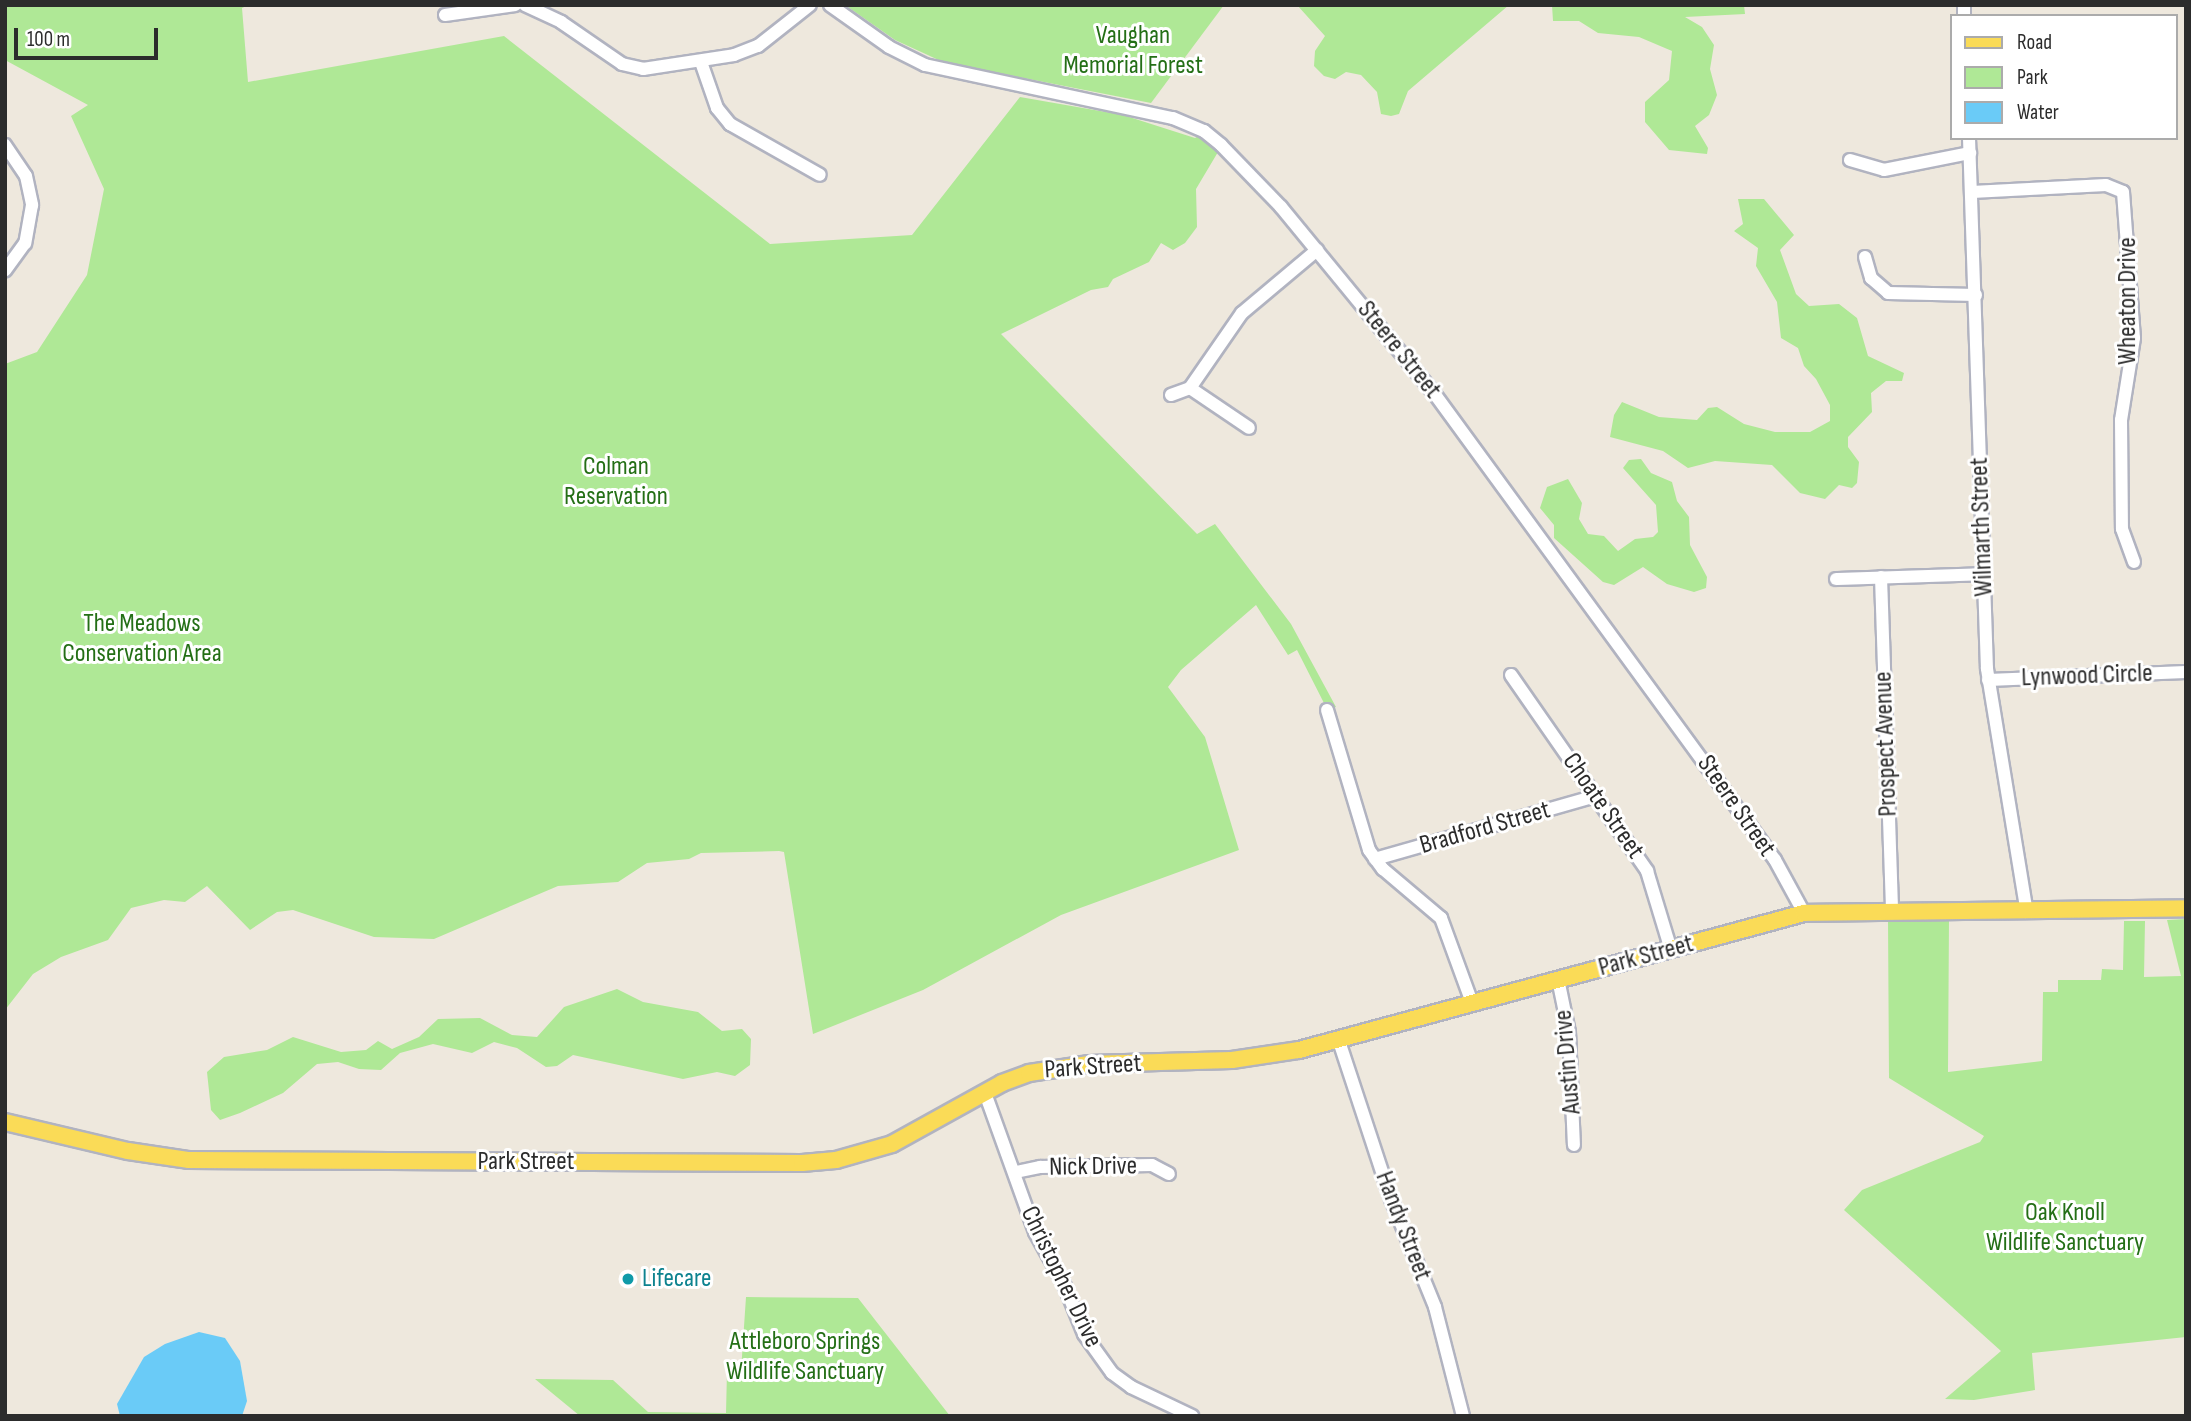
<!DOCTYPE html>
<style>
body{margin:0}
#map{position:relative;width:2191px;height:1421px;overflow:hidden;background:#eee8dd;font-family:"Sofia Sans Condensed",sans-serif}
div>[style]{position:absolute}
.green>*{inset:0;background:#afe896}
.water>*{inset:0;background:#6acbf7}
.roads{filter:drop-shadow(2px 0 #b1b3c0) drop-shadow(-2px 0 #b1b3c0) drop-shadow(0 2px #b1b3c0) drop-shadow(0 -2px #b1b3c0)}
.minor>*{height:12px;margin:-6px;padding:0 6px;transform-origin:6px;border-radius:6px;background:#fff}
.major>*{height:16px;margin:-8px;padding:0 8px;transform-origin:8px;border-radius:8px;background:#fadb57}
.dots>*{width:19px;height:19px;translate:-50% -50%;box-sizing:border-box;border:4px solid #fff;border-radius:50%}
span{translate:-50% -50%;white-space:nowrap;text-align:center;line-height:1.15;-webkit-text-stroke:6px #fff;paint-order:stroke}
.park-label{font-size:26px;color:#246f16}
.street-label{font-size:26px;color:#2c2c2c}
.culture-label{font-size:26px;color:#0d838f}
.left{translate:0 -50%;text-align:left}
.frame{position:absolute;inset:0;border:7px solid #2c2c2c;pointer-events:none}
.legend{position:absolute;left:1950px;top:14px;width:228px;height:126px;box-sizing:border-box;background:#fff;border:2px solid #ababab;margin:0;padding:9px 12px;list-style:none;font-size:21px;color:#2c2c2c}
.legend li{display:flex;align-items:center;gap:14px;height:35px}
.legend b{width:35px;border:2px solid #ababab}
.scale{position:absolute;left:14px;top:28px;width:144px;height:32px;box-sizing:border-box;border:4px solid #2c2c2c;border-top:0;padding-left:9px;font-size:21px;line-height:24px;white-space:nowrap;color:#2c2c2c;-webkit-text-stroke:5px #fff;paint-order:stroke}
</style>
<div id="map">
<div class="green">
<i style="clip-path:polygon(5px 5px,249px 5px,242px 8px,248px 82px,504px 36px,770px 244px,912px 235px,1020px 97px,1123px 115px,1195px 138px,1202px 134px,1217px 144px,1218px 152px,1196px 189px,1197px 227px,1185px 243px,1173px 250px,1161px 243px,1149px 262px,1113px 279px,1108px 287px,1091px 290px,1001px 334px,1197px 534px,1215px 524px,1291px 624px,1336px 707px,1327px 709px,1297px 650px,1288px 655px,1256px 605px,1181px 670px,1168px 687px,1205px 737px,1239px 850px,1061px 915px,923px 990px,813px 1034px,784px 852px,779px 851px,701px 853px,689px 859px,647px 863px,618px 882px,558px 886px,434px 939px,374px 937px,293px 910px,277px 912px,250px 930px,207px 886px,185px 902px,164px 900px,131px 908px,108px 940px,61px 957px,33px 974px,5px 1010px,5px 364px,37px 352px,87px 275px,104px 189px,71px 116px,88px 105px,5px 60px)"></i>
<i style="clip-path:polygon(845px 5px,1224px 5px,1151px 103px,943px 62px,895px 40px)"></i>
<i style="clip-path:polygon(1297px 5px,1509px 5px,1408px 91px,1399px 114px,1391px 116px,1381px 114px,1377px 92px,1361px 75px,1346px 72px,1335px 79px,1324px 76px,1314px 66px,1315px 51px,1325px 36px)"></i>
<i style="clip-path:polygon(1552px 5px,1744px 5px,1745px 14px,1685px 17px,1702px 27px,1714px 45px,1710px 69px,1717px 95px,1709px 115px,1695px 126px,1708px 148px,1707px 154px,1669px 150px,1645px 122px,1645px 102px,1669px 80px,1672px 51px,1639px 37px,1598px 33px,1579px 21px,1553px 21px)"></i>
<i style="clip-path:polygon(1738px 199px,1764px 199px,1794px 235px,1780px 250px,1796px 294px,1809px 306px,1839px 304px,1857px 318px,1868px 356px,1904px 373px,1902px 381px,1886px 381px,1871px 393px,1872px 412px,1848px 437px,1848px 447px,1859px 462px,1857px 483px,1852px 488px,1839px 485px,1825px 499px,1800px 493px,1772px 465px,1715px 461px,1688px 468px,1663px 451px,1610px 437px,1614px 415px,1622px 402px,1659px 417px,1697px 420px,1708px 408px,1717px 407px,1744px 424px,1775px 432px,1810px 432px,1830px 421px,1830px 405px,1816px 379px,1804px 366px,1798px 348px,1781px 338px,1777px 302px,1756px 266px,1758px 248px,1734px 231px,1743px 224px)"></i>
<i style="clip-path:polygon(1641px 459px,1651px 473px,1672px 482px,1677px 501px,1689px 517px,1690px 545px,1707px 577px,1706px 588px,1694px 592px,1667px 584px,1643px 567px,1614px 585px,1603px 582px,1554px 538px,1554px 525px,1540px 508px,1547px 487px,1568px 479px,1582px 503px,1579px 519px,1588px 534px,1604px 536px,1618px 551px,1635px 539px,1653px 537px,1658px 532px,1656px 505px,1623px 468px,1629px 460px)"></i>
<i style="clip-path:polygon(1949px 919px,1948px 1072px,2042px 1061px,2043px 992px,2058px 992px,2058px 980px,2101px 980px,2102px 969px,2123px 970px,2124px 921px,2145px 921px,2144px 977px,2181px 976px,2167px 920px,2186px 919px,2186px 1337px,2032px 1353px,2035px 1390px,1974px 1400px,1945px 1399px,2001px 1351px,1844px 1210px,1862px 1190px,1980px 1142px,1984px 1136px,1889px 1078px,1888px 920px)"></i>
<i style="clip-path:polygon(617px 989px,643px 1002px,698px 1012px,722px 1031px,742px 1029px,751px 1039px,750px 1065px,735px 1076px,717px 1072px,683px 1079px,573px 1055px,557px 1066px,546px 1067px,517px 1048px,494px 1042px,472px 1053px,433px 1044px,400px 1053px,381px 1070px,359px 1069px,338px 1062px,317px 1064px,283px 1093px,240px 1113px,220px 1120px,211px 1110px,207px 1072px,224px 1057px,267px 1050px,293px 1037px,341px 1052px,366px 1050px,378px 1041px,392px 1049px,419px 1037px,438px 1019px,480px 1018px,512px 1035px,537px 1037px,564px 1007px)"></i>
<i style="clip-path:polygon(746px 1297px,858px 1298px,950px 1416px,580px 1416px,535px 1379px,613px 1380px,648px 1412px,726px 1413px,727px 1371px,741px 1371px)"></i>
</div>
<div class="water">
<i style="clip-path:polygon(199px 1332px,225px 1338px,240px 1361px,247px 1401px,242px 1416px,120px 1416px,117px 1404px,144px 1357px,165px 1344px)"></i>
</div>
<div class="roads">
<div class="minor">
<i style="left:525px;top:5px;width:40px;rotate:25deg"></i>
<i style="left:561px;top:22px;width:74px;rotate:34.5deg"></i>
<i style="left:622px;top:64px;width:22px;rotate:13deg"></i>
<i style="left:643px;top:69px;width:92px;rotate:-8.7deg"></i>
<i style="left:734px;top:55px;width:26px;rotate:-21deg"></i>
<i style="left:758px;top:46px;width:66px;rotate:-38.3deg"></i>
<i style="left:830px;top:5px;width:72px;rotate:35.4deg"></i>
<i style="left:889px;top:47px;width:40px;rotate:26.6deg"></i>
<i style="left:925px;top:65px;width:254px;rotate:12.1deg"></i>
<i style="left:1173px;top:118px;width:34px;rotate:23deg"></i>
<i style="left:1204px;top:131px;width:22px;rotate:39deg"></i>
<i style="left:1221px;top:145px;width:86px;rotate:45.9deg"></i>
<i style="left:1281px;top:207px;width:241px;rotate:50.6deg"></i>
<i style="left:1434px;top:393px;width:578px;rotate:53.86deg"></i>
<i style="left:1775px;top:860px;width:60px;rotate:61.3deg"></i>
<i style="left:1964px;top:5px;width:11px;rotate:90deg"></i>
<i style="left:445px;top:15px;width:71px;rotate:-8.1deg"></i>
<i style="left:701px;top:62px;width:49px;rotate:70.8deg"></i>
<i style="left:717px;top:108px;width:21px;rotate:51deg"></i>
<i style="left:730px;top:124px;width:103px;rotate:29.5deg"></i>
<i style="left:1969px;top:138px;width:531px;rotate:88.06deg"></i>
<i style="left:1987px;top:669px;width:246px;rotate:80.7deg"></i>
<i style="left:5px;top:145px;width:37px;rotate:56deg"></i>
<i style="left:26px;top:176px;width:30px;rotate:78deg"></i>
<i style="left:32px;top:205px;width:39px;rotate:100deg"></i>
<i style="left:25px;top:243px;width:34px;rotate:126deg"></i>
<i style="left:1850px;top:160px;width:35px;rotate:16deg"></i>
<i style="left:1884px;top:170px;width:88px;rotate:-11.2deg"></i>
<i style="left:1972px;top:192px;width:134px;rotate:-3deg"></i>
<i style="left:2106px;top:185px;width:18px;rotate:22deg"></i>
<i style="left:2123px;top:192px;width:146px;rotate:85.7deg"></i>
<i style="left:2134px;top:338px;width:83px;rotate:99deg"></i>
<i style="left:2121px;top:420px;width:109px;rotate:89.5deg"></i>
<i style="left:2122px;top:529px;width:35px;rotate:70deg"></i>
<i style="left:1865px;top:257px;width:22px;rotate:74deg"></i>
<i style="left:1871px;top:278px;width:23px;rotate:41deg"></i>
<i style="left:1888px;top:293px;width:88px;rotate:1.3deg"></i>
<i style="left:1190px;top:388px;width:71px;rotate:34.1deg"></i>
<i style="left:1171px;top:395px;width:20px;rotate:-20deg"></i>
<i style="left:1190px;top:388px;width:91px;rotate:-55.3deg"></i>
<i style="left:1242px;top:313px;width:98px;rotate:-40deg"></i>
<i style="left:1881px;top:577px;width:333px;rotate:88.1deg"></i>
<i style="left:1836px;top:579px;width:147px;rotate:-1.9deg"></i>
<i style="left:1511px;top:675px;width:239px;rotate:55.2deg"></i>
<i style="left:1647px;top:871px;width:83px;rotate:73.1deg"></i>
<i style="left:1988px;top:680px;width:198px;rotate:-2.3deg"></i>
<i style="left:1327px;top:710px;width:146px;rotate:73.3deg"></i>
<i style="left:1369px;top:850px;width:24px;rotate:54deg"></i>
<i style="left:1383px;top:869px;width:76px;rotate:40.2deg"></i>
<i style="left:1441px;top:918px;width:87px;rotate:69.9deg"></i>
<i style="left:1375px;top:859px;width:230px;rotate:-15.9deg"></i>
<i style="left:1558px;top:979px;width:54px;rotate:78.3deg"></i>
<i style="left:1569px;top:1032px;width:113px;rotate:87.5deg"></i>
<i style="left:1338px;top:1038px;width:169px;rotate:71.8deg"></i>
<i style="left:1391px;top:1199px;width:117px;rotate:67.8deg"></i>
<i style="left:1435px;top:1307px;width:113px;rotate:75.6deg"></i>
<i style="left:985px;top:1093px;width:148px;rotate:70.2deg"></i>
<i style="left:1035px;top:1232px;width:60px;rotate:60.9deg"></i>
<i style="left:1064px;top:1284px;width:54px;rotate:68.2deg"></i>
<i style="left:1084px;top:1334px;width:48px;rotate:54.3deg"></i>
<i style="left:1112px;top:1373px;width:24px;rotate:36deg"></i>
<i style="left:1131px;top:1387px;width:68px;rotate:25.4deg"></i>
<i style="left:1016px;top:1172px;width:25px;rotate:-12deg"></i>
<i style="left:1040px;top:1167px;width:112px;rotate:-1deg"></i>
<i style="left:1152px;top:1165px;width:19px;rotate:28deg"></i>
</div>
<div class="major">
<i style="left:5px;top:1122px;width:126px;rotate:13.3deg"></i>
<i style="left:128px;top:1151px;width:62px;rotate:8.4deg"></i>
<i style="left:189px;top:1160px;width:613px;rotate:0.28deg"></i>
<i style="left:802px;top:1163px;width:34px;rotate:-5deg"></i>
<i style="left:836px;top:1160px;width:58px;rotate:-15.9deg"></i>
<i style="left:892px;top:1144px;width:126px;rotate:-29deg"></i>
<i style="left:1002px;top:1083px;width:29px;rotate:-20deg"></i>
<i style="left:1029px;top:1073px;width:61px;rotate:-8.5deg"></i>
<i style="left:1089px;top:1064px;width:143px;rotate:-1.6deg"></i>
<i style="left:1232px;top:1060px;width:68px;rotate:-8.5deg"></i>
<i style="left:1299px;top:1050px;width:523px;rotate:-15.18deg"></i>
<i style="left:1804px;top:913px;width:382px;rotate:-0.7deg"></i>
</div>
</div>
<div class="dots">
<i style="left:628px;top:1279px;background:#0f9aa8"></i>
</div>
<div class="park-label">
<span style="left:1133px;top:51px">Vaughan<br>Memorial Forest</span>
<span style="left:616px;top:482px">Colman<br>Reservation</span>
<span style="left:142px;top:639px">The Meadows<br>Conservation Area</span>
<span style="left:2065px;top:1228px">Oak Knoll<br>Wildlife Sanctuary</span>
<span style="left:805px;top:1357px">Attleboro Springs<br>Wildlife Sanctuary</span>
</div>
<div class="street-label">
<span style="left:2128px;top:301px;rotate:-90deg">Wheaton Drive</span>
<span style="left:1399px;top:350px;rotate:51deg">Steere Street</span>
<span style="left:1982px;top:527px;rotate:-92deg">Wilmarth Street</span>
<span style="left:2087px;top:676px;rotate:-2deg">Lynwood Circle</span>
<span style="left:1886px;top:744px;rotate:-92deg">Prospect Avenue</span>
<span style="left:1603px;top:806px;rotate:55deg">Choate Street</span>
<span style="left:1736px;top:806px;rotate:55deg">Steere Street</span>
<span style="left:1485px;top:828px;rotate:-16deg">Bradford Street</span>
<span style="left:1646px;top:956px;rotate:-15deg">Park Street</span>
<span style="left:1568px;top:1062px;rotate:-95deg">Austin Drive</span>
<span style="left:1093px;top:1067px;rotate:-4deg">Park Street</span>
<span style="left:526px;top:1162px">Park Street</span>
<span style="left:1093px;top:1167px;rotate:-1deg">Nick Drive</span>
<span style="left:1403px;top:1226px;rotate:69deg">Handy Street</span>
<span style="left:1061px;top:1277px;rotate:64deg">Christopher Drive</span>
</div>
<div class="culture-label">
<span class="left" style="left:642px;top:1279px">Lifecare</span>
</div>
<div class="frame"></div>
<ul class="legend">
<li><b style="height:9px;background:#fadb57"></b>Road</li>
<li><b style="height:19px;background:#afe896"></b>Park</li>
<li><b style="height:19px;background:#6acbf7"></b>Water</li>
</ul>
<div class="scale">100 m</div>
</div>
